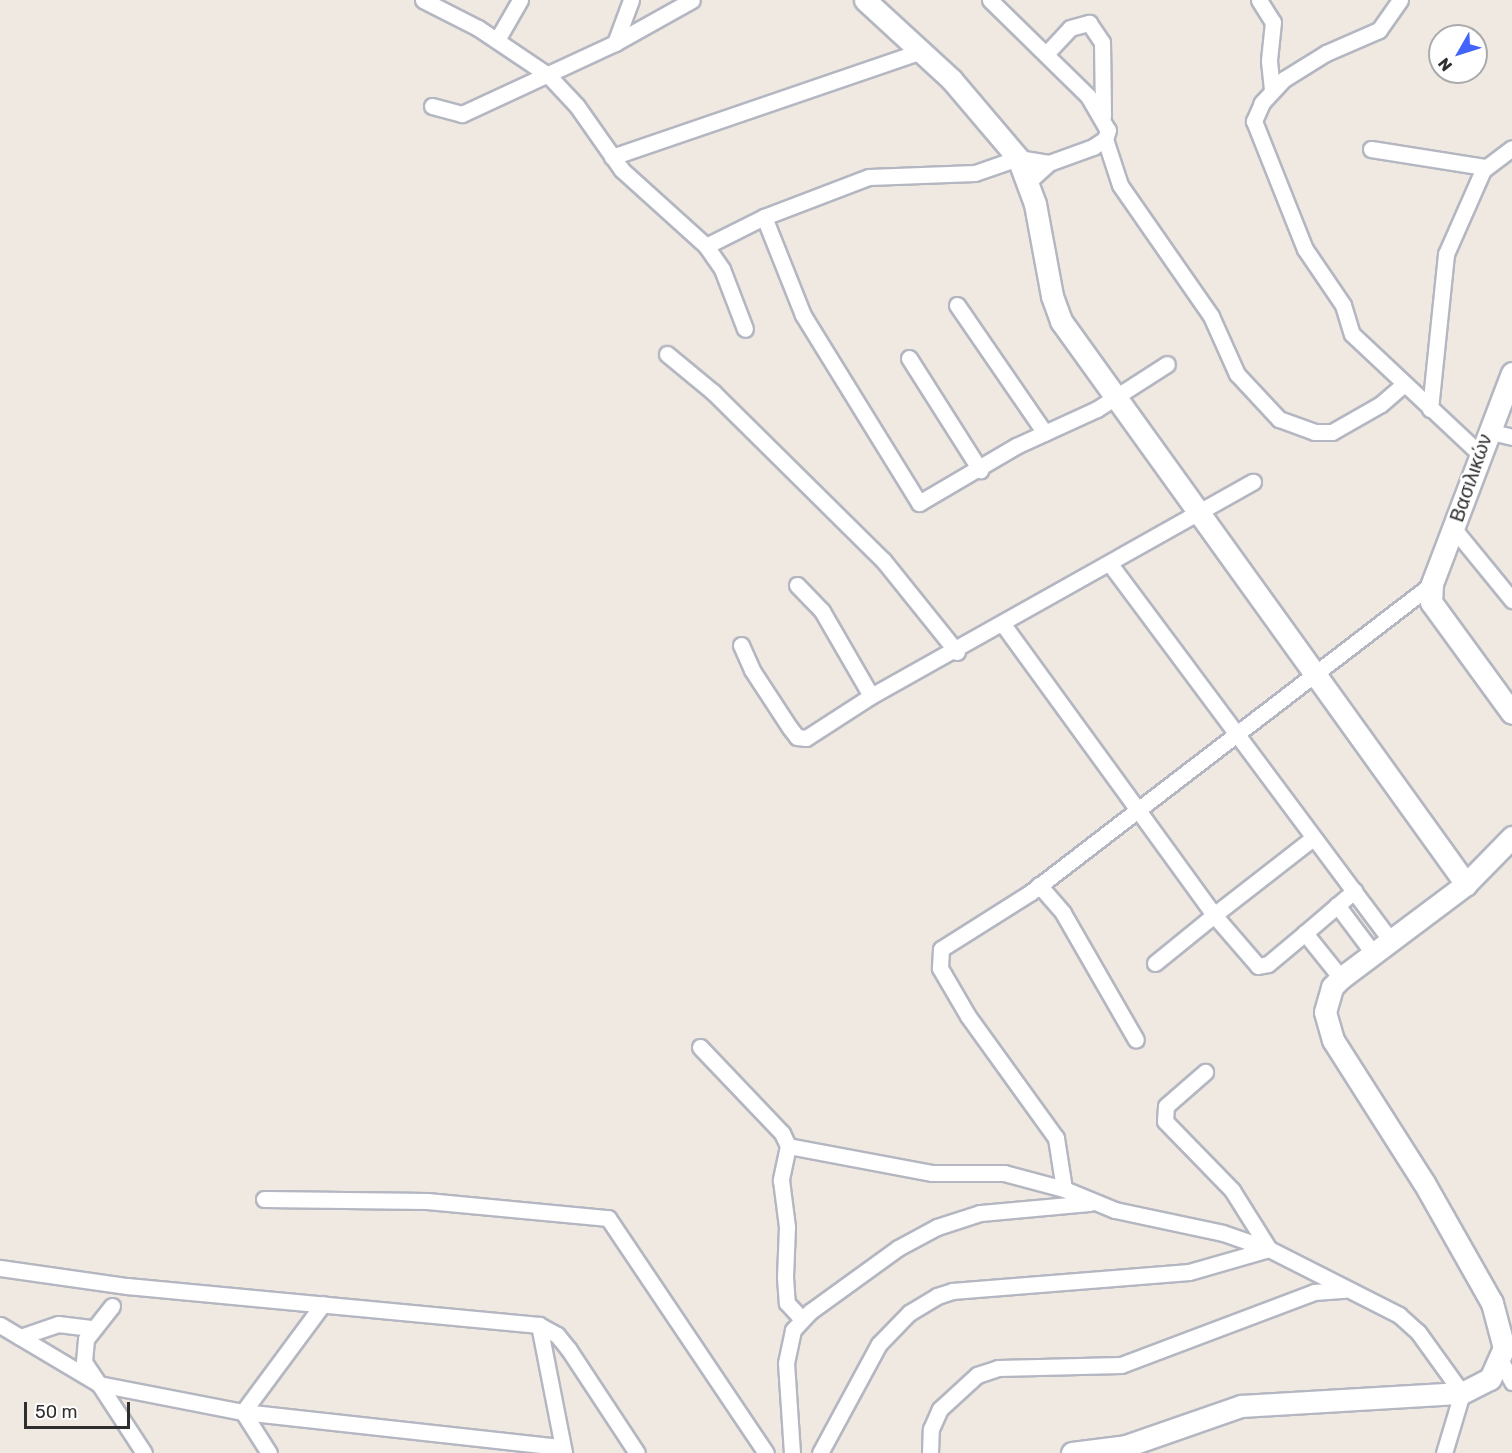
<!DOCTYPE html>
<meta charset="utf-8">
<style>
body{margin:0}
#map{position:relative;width:1512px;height:1453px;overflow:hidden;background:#efe9e1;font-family:Rubik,sans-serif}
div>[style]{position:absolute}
.roads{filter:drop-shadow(2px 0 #b4b7c1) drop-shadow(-2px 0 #b4b7c1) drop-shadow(0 2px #b4b7c1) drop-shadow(0 -2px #b4b7c1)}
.street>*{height:15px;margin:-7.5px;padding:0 7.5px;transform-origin:7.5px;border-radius:7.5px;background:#fff}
.secondary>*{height:21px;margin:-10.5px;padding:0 10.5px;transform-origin:10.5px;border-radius:10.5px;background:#fff}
span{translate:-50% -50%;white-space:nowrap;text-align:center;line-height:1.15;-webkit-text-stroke:4.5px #fff;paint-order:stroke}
.street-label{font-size:20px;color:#2e2e2e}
.north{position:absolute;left:1428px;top:24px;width:60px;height:60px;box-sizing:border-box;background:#fff;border:2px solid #ababab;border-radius:50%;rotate:231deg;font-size:16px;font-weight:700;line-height:24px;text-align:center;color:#2e2e2e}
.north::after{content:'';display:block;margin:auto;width:21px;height:27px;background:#4264fb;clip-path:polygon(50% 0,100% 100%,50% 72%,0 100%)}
.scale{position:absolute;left:24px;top:1402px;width:106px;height:27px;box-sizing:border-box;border:3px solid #2e2e2e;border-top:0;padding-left:8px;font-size:18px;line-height:21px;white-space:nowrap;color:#2e2e2e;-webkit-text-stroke:4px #fff;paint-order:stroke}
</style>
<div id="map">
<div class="roads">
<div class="street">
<i style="left:423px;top:0;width:62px;rotate:27deg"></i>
<i style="left:478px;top:28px;width:84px;rotate:33.9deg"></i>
<i style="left:548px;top:75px;width:42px;rotate:46.9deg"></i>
<i style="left:577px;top:106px;width:78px;rotate:54.9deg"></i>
<i style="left:622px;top:170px;width:113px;rotate:42.1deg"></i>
<i style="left:706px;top:246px;width:28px;rotate:55deg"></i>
<i style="left:722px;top:269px;width:64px;rotate:69deg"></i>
<i style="left:990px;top:0;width:137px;rotate:44.4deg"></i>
<i style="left:1088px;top:96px;width:39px;rotate:60deg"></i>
<i style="left:1108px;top:130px;width:9px;rotate:108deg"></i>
<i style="left:1105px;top:139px;width:14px;rotate:146deg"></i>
<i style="left:1093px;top:147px;width:47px;rotate:160deg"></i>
<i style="left:1049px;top:163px;width:27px;rotate:138deg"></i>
<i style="left:1259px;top:0;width:26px;rotate:58deg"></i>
<i style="left:1273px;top:22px;width:39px;rotate:96deg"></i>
<i style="left:1269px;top:61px;width:30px;rotate:84deg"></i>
<i style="left:1400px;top:0;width:37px;rotate:125deg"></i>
<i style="left:1379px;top:30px;width:58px;rotate:156.5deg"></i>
<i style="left:1326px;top:53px;width:49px;rotate:148.2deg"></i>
<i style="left:1284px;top:79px;width:33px;rotate:133deg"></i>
<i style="left:1262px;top:103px;width:20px;rotate:114deg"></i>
<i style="left:1254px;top:121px;width:138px;rotate:68.3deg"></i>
<i style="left:1305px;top:249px;width:68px;rotate:55.8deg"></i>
<i style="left:1343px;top:305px;width:30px;rotate:73deg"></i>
<i style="left:1352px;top:334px;width:175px;rotate:43.2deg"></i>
<i style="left:497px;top:40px;width:46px;rotate:-60.1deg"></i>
<i style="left:615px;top:43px;width:46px;rotate:-69.6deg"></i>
<i style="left:1046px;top:54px;width:35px;rotate:-47deg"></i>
<i style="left:1070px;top:28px;width:20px;rotate:-15deg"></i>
<i style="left:1089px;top:23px;width:23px;rotate:56deg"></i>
<i style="left:1102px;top:42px;width:74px;rotate:89.2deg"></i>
<i style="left:432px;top:106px;width:31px;rotate:15deg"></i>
<i style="left:462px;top:114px;width:169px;rotate:-24.9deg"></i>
<i style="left:615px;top:43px;width:88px;rotate:-29.2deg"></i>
<i style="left:1105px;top:139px;width:48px;rotate:71.9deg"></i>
<i style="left:1120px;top:185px;width:160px;rotate:55.2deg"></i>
<i style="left:1211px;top:316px;width:64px;rotate:65.9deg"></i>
<i style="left:1237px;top:374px;width:62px;rotate:47deg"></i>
<i style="left:1279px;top:419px;width:37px;rotate:20deg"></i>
<i style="left:1314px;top:432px;width:18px"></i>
<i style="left:1332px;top:432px;width:56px;rotate:-29.7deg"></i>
<i style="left:1381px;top:404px;width:30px;rotate:-41deg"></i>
<i style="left:1371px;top:149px;width:115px;rotate:9deg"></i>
<i style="left:612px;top:157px;width:327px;rotate:-18.9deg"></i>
<i style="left:764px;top:217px;width:105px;rotate:68.3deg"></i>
<i style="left:803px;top:315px;width:221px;rotate:58.3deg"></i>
<i style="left:919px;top:503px;width:113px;rotate:-30.4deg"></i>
<i style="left:1016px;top:446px;width:89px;rotate:-24.6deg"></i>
<i style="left:1097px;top:409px;width:83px;rotate:-32.7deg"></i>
<i style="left:706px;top:246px;width:65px;rotate:-26.6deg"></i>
<i style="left:764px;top:217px;width:112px;rotate:-20.9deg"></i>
<i style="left:869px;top:177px;width:106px;rotate:-2.2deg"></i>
<i style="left:975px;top:173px;width:46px;rotate:-19.2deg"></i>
<i style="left:1018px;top:158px;width:31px;rotate:9deg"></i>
<i style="left:957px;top:305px;width:155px;rotate:55.5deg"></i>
<i style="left:667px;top:354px;width:60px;rotate:39.6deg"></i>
<i style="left:713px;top:392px;width:239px;rotate:44.7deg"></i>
<i style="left:883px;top:560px;width:118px;rotate:51.2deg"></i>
<i style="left:909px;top:358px;width:133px;rotate:57.6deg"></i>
<i style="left:1430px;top:409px;width:156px;rotate:-84.1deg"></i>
<i style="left:1446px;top:254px;width:92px;rotate:-66.2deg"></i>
<i style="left:1483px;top:170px;width:36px;rotate:-37deg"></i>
<i style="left:1487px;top:431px;width:26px;rotate:13deg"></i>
<i style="left:1454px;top:529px;width:92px;rotate:50.8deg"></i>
<i style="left:1110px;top:564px;width:469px;rotate:53.3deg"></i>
<i style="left:797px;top:585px;width:36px;rotate:46deg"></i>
<i style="left:822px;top:611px;width:98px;rotate:60deg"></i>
<i style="left:1002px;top:623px;width:361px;rotate:54deg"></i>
<i style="left:1214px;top:915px;width:125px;rotate:-37.9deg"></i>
<i style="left:741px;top:645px;width:27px;rotate:66deg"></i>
<i style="left:752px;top:670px;width:69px;rotate:56.8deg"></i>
<i style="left:790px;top:728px;width:11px;rotate:52deg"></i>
<i style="left:797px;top:737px;width:9px;rotate:6deg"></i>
<i style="left:806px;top:738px;width:77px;rotate:-32.9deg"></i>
<i style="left:871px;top:696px;width:438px;rotate:-29.3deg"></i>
<i style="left:1039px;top:885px;width:37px;rotate:49deg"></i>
<i style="left:1063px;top:913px;width:146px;rotate:60.1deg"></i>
<i style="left:1337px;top:905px;width:60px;rotate:53.1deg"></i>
<i style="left:1155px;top:963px;width:76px;rotate:-39.1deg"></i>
<i style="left:1214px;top:915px;width:67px;rotate:49.2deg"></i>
<i style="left:1258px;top:966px;width:10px;rotate:-11deg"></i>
<i style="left:1268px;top:964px;width:48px;rotate:-40deg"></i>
<i style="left:1341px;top:978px;width:58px;rotate:-128.7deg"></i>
<i style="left:1305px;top:933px;width:65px;rotate:-40.6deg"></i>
<i style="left:700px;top:1047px;width:119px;rotate:46.4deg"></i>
<i style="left:782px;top:1133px;width:14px;rotate:65deg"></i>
<i style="left:788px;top:1146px;width:35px;rotate:102deg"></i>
<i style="left:781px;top:1180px;width:47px;rotate:82.7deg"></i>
<i style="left:787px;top:1227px;width:50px;rotate:92.3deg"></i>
<i style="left:785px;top:1277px;width:26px;rotate:86deg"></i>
<i style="left:787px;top:1303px;width:22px;rotate:47deg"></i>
<i style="left:788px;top:1146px;width:147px;rotate:10.6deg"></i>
<i style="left:932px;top:1173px;width:72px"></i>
<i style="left:1004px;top:1173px;width:62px;rotate:14.9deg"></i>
<i style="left:1064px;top:1189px;width:55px;rotate:22.4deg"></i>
<i style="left:1115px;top:1210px;width:110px;rotate:12deg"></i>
<i style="left:1223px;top:1233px;width:49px;rotate:19.2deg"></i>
<i style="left:1269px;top:1249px;width:146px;rotate:26.9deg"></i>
<i style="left:1399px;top:1315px;width:25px;rotate:42deg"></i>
<i style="left:1418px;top:1332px;width:75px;rotate:54.2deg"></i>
<i style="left:1462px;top:1393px;width:63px;rotate:106.7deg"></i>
<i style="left:1064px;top:1189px;width:52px;rotate:-98.9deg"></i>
<i style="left:1056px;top:1138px;width:150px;rotate:-125.8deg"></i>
<i style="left:968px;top:1016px;width:56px;rotate:-120.3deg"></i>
<i style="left:940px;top:968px;width:19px;rotate:-87deg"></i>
<i style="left:941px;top:949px;width:107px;rotate:-32.3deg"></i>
<i style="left:1031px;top:892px;width:506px;rotate:-37.53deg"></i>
<i style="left:264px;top:1199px;width:163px;rotate:0.7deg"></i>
<i style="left:427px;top:1201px;width:182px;rotate:5.4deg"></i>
<i style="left:608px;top:1218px;width:283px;rotate:56.1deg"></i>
<i style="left:0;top:1268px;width:128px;rotate:8.1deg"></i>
<i style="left:127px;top:1286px;width:414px;rotate:5.4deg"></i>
<i style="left:539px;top:1325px;width:21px;rotate:29deg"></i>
<i style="left:557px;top:1335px;width:19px;rotate:51deg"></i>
<i style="left:569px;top:1350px;width:123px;rotate:56.6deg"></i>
<i style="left:112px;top:1306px;width:42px;rotate:128.2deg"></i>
<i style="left:86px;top:1339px;width:23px;rotate:95deg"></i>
<i style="left:84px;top:1362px;width:27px;rotate:56deg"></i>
<i style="left:99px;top:1384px;width:147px;rotate:11deg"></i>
<i style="left:243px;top:1412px;width:321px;rotate:6.3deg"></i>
<i style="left:0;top:1325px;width:115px;rotate:30.8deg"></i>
<i style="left:99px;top:1384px;width:82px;rotate:56.9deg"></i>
<i style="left:539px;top:1325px;width:130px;rotate:78.9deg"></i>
<i style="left:20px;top:1337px;width:40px;rotate:-18.9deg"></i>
<i style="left:58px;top:1324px;width:35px;rotate:7deg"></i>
<i style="left:1501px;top:1361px;width:24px;rotate:62deg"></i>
<i style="left:269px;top:1453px;width:49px;rotate:-122.4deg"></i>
<i style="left:243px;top:1412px;width:134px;rotate:-53.5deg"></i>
<i style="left:792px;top:1453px;width:90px;rotate:-93.8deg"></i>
<i style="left:786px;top:1363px;width:34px;rotate:-78deg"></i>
<i style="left:793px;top:1330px;width:26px;rotate:-47deg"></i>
<i style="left:811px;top:1311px;width:107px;rotate:-35.9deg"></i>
<i style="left:898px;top:1248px;width:44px;rotate:-28.3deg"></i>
<i style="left:937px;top:1227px;width:45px;rotate:-18deg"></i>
<i style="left:980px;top:1213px;width:110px;rotate:-5.2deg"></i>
<i style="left:820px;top:1453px;width:124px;rotate:-61.6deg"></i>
<i style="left:879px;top:1344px;width:43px;rotate:-45.9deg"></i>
<i style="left:909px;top:1313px;width:33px;rotate:-31deg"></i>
<i style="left:937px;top:1296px;width:16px;rotate:-18deg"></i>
<i style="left:952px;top:1291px;width:238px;rotate:-4.6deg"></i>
<i style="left:1189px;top:1272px;width:83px;rotate:-16deg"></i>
<i style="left:1269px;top:1249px;width:70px;rotate:-122.1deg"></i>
<i style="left:1232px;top:1190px;width:96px;rotate:-134.2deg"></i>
<i style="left:1165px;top:1121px;width:15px;rotate:-86deg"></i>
<i style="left:1166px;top:1106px;width:52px;rotate:-41.1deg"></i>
<i style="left:930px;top:1453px;width:24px;rotate:-88deg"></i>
<i style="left:931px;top:1429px;width:22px;rotate:-66deg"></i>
<i style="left:940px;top:1409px;width:50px;rotate:-42.6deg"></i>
<i style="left:977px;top:1375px;width:22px;rotate:-18deg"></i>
<i style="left:998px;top:1368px;width:123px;rotate:-1.4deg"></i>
<i style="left:1121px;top:1365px;width:206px;rotate:-20.7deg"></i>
<i style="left:1314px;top:1292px;width:31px;rotate:-4deg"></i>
</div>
<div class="secondary">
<i style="left:865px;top:0;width:117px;rotate:42.6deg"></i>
<i style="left:951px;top:79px;width:104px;rotate:49.7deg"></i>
<i style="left:1018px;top:158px;width:49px;rotate:69.7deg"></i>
<i style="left:1035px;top:204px;width:94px;rotate:79.5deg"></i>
<i style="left:1052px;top:296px;width:27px;rotate:70deg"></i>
<i style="left:1061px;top:321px;width:694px;rotate:54.27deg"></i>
<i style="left:1512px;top:373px;width:226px;rotate:110.8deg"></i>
<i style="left:1432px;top:584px;width:18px;rotate:93deg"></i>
<i style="left:1431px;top:602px;width:137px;rotate:53.9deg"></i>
<i style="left:1072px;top:1453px;width:54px;rotate:-7.4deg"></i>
<i style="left:1126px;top:1446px;width:122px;rotate:-19.2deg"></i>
<i style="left:1241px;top:1406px;width:221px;rotate:-3.4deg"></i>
<i style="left:1462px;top:1393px;width:31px;rotate:-27deg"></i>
<i style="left:1490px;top:1379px;width:34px;rotate:-66deg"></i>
<i style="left:1504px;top:1348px;width:47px;rotate:-104.9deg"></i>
<i style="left:1492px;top:1303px;width:138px;rotate:-119.5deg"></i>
<i style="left:1424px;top:1183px;width:169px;rotate:-122.5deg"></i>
<i style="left:1333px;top:1040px;width:29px;rotate:-106deg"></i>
<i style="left:1325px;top:1012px;width:26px;rotate:-74deg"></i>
<i style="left:1332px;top:987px;width:13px;rotate:-45deg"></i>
<i style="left:1341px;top:978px;width:156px;rotate:-36.9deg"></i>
<i style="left:1466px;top:884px;width:66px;rotate:-45.6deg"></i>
</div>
</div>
<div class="street-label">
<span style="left:1471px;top:478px;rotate:-71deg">Βασιλικών</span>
</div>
<div class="north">N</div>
<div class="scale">50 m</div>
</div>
